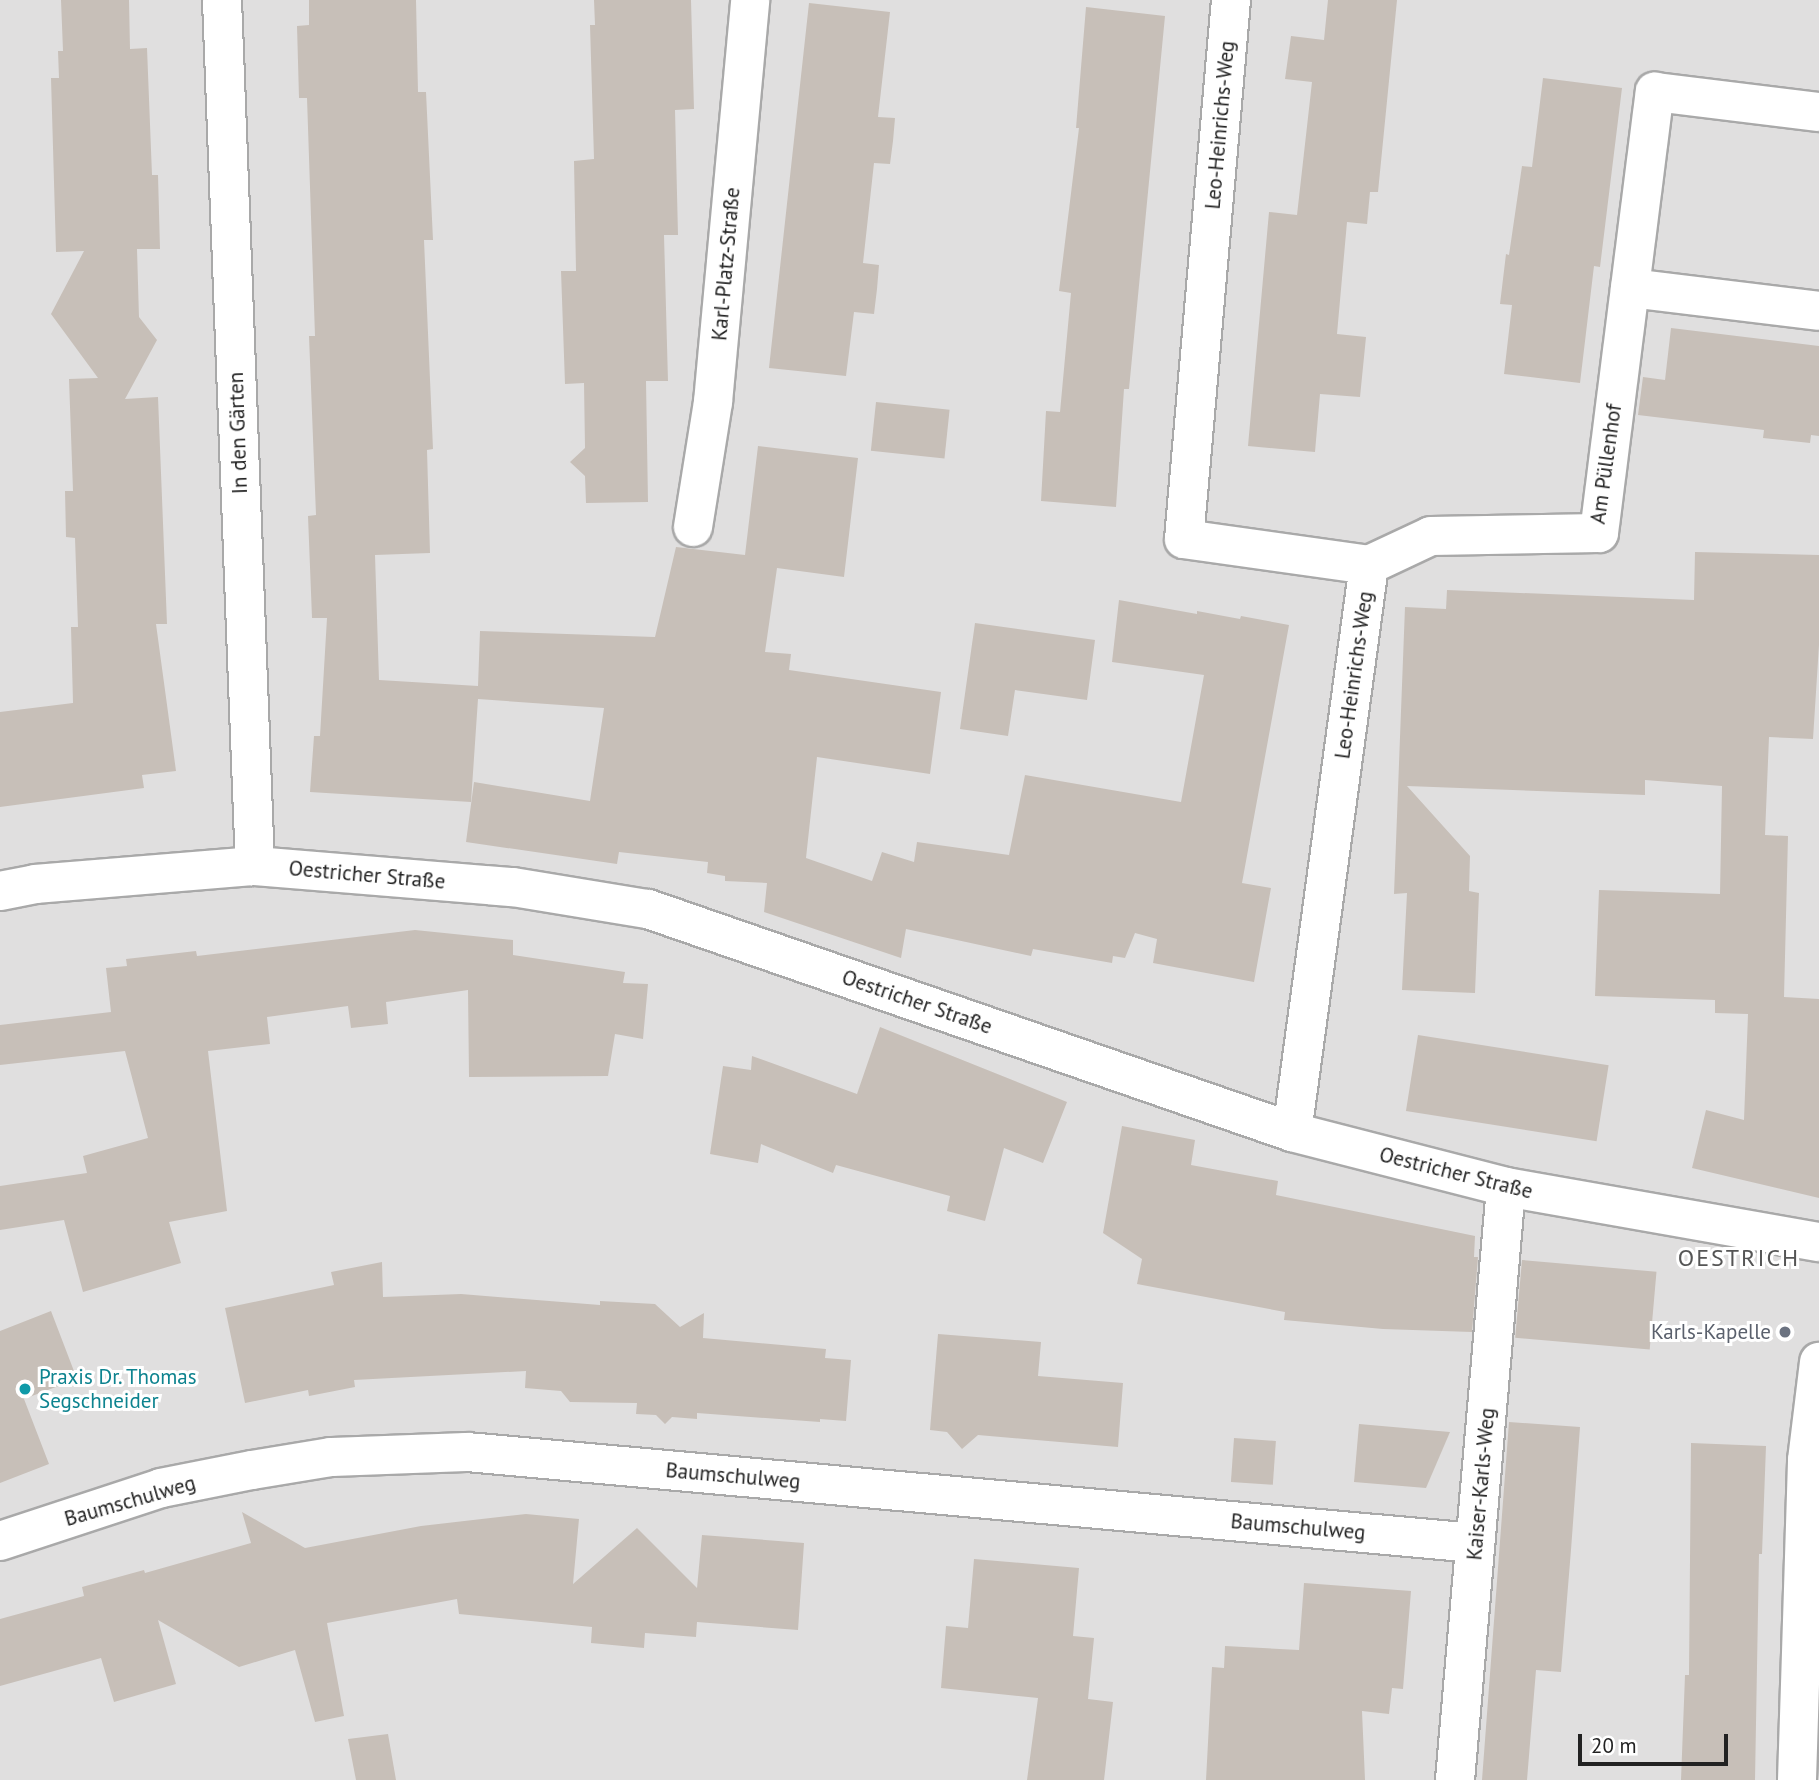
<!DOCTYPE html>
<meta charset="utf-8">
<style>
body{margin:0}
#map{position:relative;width:1819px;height:1780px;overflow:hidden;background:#f2efe9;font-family:"PT Sans",sans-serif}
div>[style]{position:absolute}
.residential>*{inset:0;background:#e0dfdf;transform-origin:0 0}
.building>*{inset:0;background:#c7bfb8;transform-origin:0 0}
.roads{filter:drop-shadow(2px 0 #a9a9a9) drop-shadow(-2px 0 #a9a9a9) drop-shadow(0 2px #a9a9a9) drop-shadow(0 -2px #a9a9a9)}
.minor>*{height:38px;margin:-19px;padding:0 19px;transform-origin:19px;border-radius:19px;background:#fff}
.dots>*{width:19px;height:19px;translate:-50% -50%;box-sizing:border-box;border:4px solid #fff;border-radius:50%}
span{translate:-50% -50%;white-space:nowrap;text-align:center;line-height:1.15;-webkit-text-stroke:6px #fff;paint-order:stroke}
.street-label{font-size:21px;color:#222}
.worship-label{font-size:21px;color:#5b616d}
.right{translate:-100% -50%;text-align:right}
.culture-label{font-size:21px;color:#0d838f}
.left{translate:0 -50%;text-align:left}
.quarter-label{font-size:24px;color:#555;letter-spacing:2px}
.scale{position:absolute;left:1578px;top:1734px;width:150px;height:32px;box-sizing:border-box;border:4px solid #222;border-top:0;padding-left:9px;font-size:21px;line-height:24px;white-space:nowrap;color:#222;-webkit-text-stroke:5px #fff;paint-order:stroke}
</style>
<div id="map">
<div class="residential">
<i style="left:0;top:0;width:1819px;height:1780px"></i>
</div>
<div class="building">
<i style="clip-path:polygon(61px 0,129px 0,130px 49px,147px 48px,152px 175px,158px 175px,160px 249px,137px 249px,139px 317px,157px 340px,125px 399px,158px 397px,167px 624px,156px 624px,176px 771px,142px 775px,144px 788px,0 807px,0 712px,73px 703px,71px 627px,78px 627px,75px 538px,66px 537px,65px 491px,73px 491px,69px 379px,98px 378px,51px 314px,84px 251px,56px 252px,51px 78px,59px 78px,58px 51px,63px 51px)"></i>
<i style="clip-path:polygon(309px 0,416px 0,418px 92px,426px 92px,433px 240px,424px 240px,433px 449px,427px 450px,430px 553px,375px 555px,379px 680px,478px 686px,480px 631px,655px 637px,676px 547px,745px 555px,758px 446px,858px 458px,844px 577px,777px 568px,765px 652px,791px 654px,789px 670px,941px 692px,930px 774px,817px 757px,806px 858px,872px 881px,882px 852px,914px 862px,917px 842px,1009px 855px,1025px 775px,1181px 802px,1204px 675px,1112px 662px,1119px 600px,1197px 614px,1197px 611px,1240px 619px,1241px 616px,1289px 625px,1242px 883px,1271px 888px,1254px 982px,1153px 963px,1157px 939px,1135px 933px,1125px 958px,1113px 956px,1112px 963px,1033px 949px,1031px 956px,906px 929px,901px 958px,764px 912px,767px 883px,725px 881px,725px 876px,707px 873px,708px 862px,619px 852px,617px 864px,466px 842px,474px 782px,590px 801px,604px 708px,478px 699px,471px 802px,310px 792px,314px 736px,320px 736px,327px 618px,312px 618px,308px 516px,316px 515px,309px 336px,315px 336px,307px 98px,299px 98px,297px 26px,309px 25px)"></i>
<i style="clip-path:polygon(594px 0,691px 0,694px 109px,675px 110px,678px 235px,664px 235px,668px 381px,646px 381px,648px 502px,586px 503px,585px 476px,570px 462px,585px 448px,584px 383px,565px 384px,561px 271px,576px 271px,574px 161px,594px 159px,590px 25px,595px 25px)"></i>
<i style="clip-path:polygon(1328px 0,1397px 0,1378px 192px,1370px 192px,1367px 224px,1347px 222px,1337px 334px,1366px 337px,1360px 397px,1320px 394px,1315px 452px,1248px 446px,1269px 212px,1297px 215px,1312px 82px,1285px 79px,1291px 36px,1324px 40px)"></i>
<i style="clip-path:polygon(809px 3px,890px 12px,878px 117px,895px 118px,893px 141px,890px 164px,874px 163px,863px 263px,879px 265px,877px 289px,874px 314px,854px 312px,846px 376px,769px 368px)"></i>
<i style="clip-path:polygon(1086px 7px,1165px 16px,1129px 389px,1124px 389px,1116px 507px,1041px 501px,1046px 411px,1060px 412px,1071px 293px,1059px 291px,1079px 128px,1076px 128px)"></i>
<i style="clip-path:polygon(1543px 78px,1622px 88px,1600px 267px,1594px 266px,1580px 383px,1504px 374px,1512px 305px,1500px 304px,1506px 254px,1509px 255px,1522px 166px,1532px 167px)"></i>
<i style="clip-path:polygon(1671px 328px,1819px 346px,1819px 436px,1811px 435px,1810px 443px,1763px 438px,1764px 430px,1638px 415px,1643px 377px,1665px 380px)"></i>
<i style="left:876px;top:402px;width:74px;height:49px;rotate:6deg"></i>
<i style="clip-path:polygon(1695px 552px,1819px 555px,1819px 645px,1813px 739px,1769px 737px,1765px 835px,1788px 836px,1784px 997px,1819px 999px,1819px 1198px,1692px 1168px,1706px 1110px,1744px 1120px,1748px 1014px,1715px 1013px,1715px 1000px,1595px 996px,1599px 890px,1720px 894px,1722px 786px,1645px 780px,1645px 795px,1407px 786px,1470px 856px,1469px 891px,1479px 893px,1475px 993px,1402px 990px,1407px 893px,1394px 894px,1405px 607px,1446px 609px,1447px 590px,1694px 600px)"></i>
<i style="clip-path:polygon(975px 623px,1095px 640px,1087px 700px,1015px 690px,1008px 736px,960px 729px)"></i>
<i style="clip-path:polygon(415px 930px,513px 940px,513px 955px,625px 972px,623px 983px,648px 984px,643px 1039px,615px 1034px,608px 1076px,469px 1077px,468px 990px,386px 1002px,388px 1024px,351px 1028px,348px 1006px,267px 1017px,270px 1044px,208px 1051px,227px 1211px,169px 1222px,181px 1263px,83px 1292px,64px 1220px,0 1230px,0 1186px,87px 1173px,83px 1156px,148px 1138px,125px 1051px,0 1065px,0 1025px,111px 1012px,106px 968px,127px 966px,126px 959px,196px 951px,197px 956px)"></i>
<i style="clip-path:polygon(880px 1027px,1067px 1102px,1043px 1163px,1004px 1148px,985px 1221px,947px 1211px,950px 1196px,836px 1165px,833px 1173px,761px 1144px,758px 1163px,710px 1154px,723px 1066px,751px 1070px,752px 1056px,857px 1094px)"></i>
<i style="left:1418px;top:1035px;width:193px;height:77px;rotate:9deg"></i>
<i style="clip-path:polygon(1122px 1126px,1195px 1140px,1191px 1165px,1278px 1181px,1276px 1195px,1475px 1236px,1474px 1257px,1478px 1257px,1472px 1332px,1383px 1329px,1284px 1320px,1285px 1312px,1137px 1284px,1142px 1259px,1103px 1233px)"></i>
<i style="left:1522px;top:1260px;width:135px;height:78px;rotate:5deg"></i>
<i style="clip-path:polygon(382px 1262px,383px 1297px,461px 1294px,600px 1305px,600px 1301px,655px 1304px,680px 1327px,704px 1313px,703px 1338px,826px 1349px,825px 1358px,851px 1360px,846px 1421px,820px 1419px,820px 1422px,697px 1413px,697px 1419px,672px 1417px,665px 1424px,656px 1415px,636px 1414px,637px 1403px,570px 1402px,561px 1391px,525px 1388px,526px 1371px,354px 1380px,355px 1387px,309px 1396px,308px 1390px,245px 1403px,225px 1308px,334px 1285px,331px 1272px)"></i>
<i style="clip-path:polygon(51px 1311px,77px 1379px,24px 1399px,49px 1464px,0 1483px,0 1331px)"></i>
<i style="clip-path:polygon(938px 1334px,1041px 1342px,1038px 1376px,1123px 1383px,1118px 1447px,978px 1435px,962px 1449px,947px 1432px,930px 1430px)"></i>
<i style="clip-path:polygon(1509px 1422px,1580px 1427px,1571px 1550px,1561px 1672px,1536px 1670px,1527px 1780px,1482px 1780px)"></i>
<i style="clip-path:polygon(1359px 1424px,1450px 1432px,1426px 1488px,1354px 1482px)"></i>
<i style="left:1234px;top:1438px;width:42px;height:44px;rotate:4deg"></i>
<i style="clip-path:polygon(1691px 1443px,1766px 1446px,1762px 1554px,1759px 1554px,1755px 1780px,1681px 1780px,1685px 1675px,1689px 1675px)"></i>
<i style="clip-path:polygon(242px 1512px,305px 1548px,421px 1526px,526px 1514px,579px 1519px,573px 1584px,637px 1528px,697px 1588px,702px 1535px,804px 1543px,798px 1630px,697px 1622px,696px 1637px,645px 1633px,644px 1648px,591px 1643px,592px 1627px,459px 1614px,457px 1599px,327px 1623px,344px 1716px,315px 1722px,295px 1650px,239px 1667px,158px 1620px,176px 1684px,114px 1702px,101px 1658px,0 1686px,0 1619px,84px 1596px,82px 1587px,144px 1570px,145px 1573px,251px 1543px)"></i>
<i style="clip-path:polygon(974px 1559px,1079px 1568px,1073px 1636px,1094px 1638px,1088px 1699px,1113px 1702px,1104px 1780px,1027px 1780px,1038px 1698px,941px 1688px,946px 1626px,968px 1628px)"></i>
<i style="clip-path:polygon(1304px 1583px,1411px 1591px,1403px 1689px,1392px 1688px,1389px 1714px,1362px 1711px,1365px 1780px,1206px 1780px,1212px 1667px,1224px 1668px,1225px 1646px,1299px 1650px)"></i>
<i style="clip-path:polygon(388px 1734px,396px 1780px,356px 1780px,348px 1739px)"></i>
</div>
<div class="roads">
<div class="minor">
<i style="left:222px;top:0;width:867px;rotate:87.82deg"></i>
<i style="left:1231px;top:0;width:541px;rotate:94.98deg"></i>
<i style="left:1184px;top:539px;width:187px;rotate:8deg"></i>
<i style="left:1369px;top:565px;width:572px;rotate:97.73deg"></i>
<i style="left:1630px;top:288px;width:190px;rotate:6.9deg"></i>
<i style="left:693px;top:527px;width:127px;rotate:-80.9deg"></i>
<i style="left:713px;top:402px;width:404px;rotate:-84.7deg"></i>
<i style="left:1369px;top:565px;width:68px;rotate:-25.1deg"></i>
<i style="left:1431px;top:536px;width:168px;rotate:-1deg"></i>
<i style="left:1599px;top:533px;width:445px;rotate:-82.8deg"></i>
<i style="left:1655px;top:92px;width:165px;rotate:7deg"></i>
<i style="left:0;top:891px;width:36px;rotate:-11deg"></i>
<i style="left:35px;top:884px;width:221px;rotate:-4.7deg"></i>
<i style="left:255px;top:866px;width:259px;rotate:4.7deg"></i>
<i style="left:513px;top:887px;width:137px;rotate:9.3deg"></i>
<i style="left:648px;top:909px;width:682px;rotate:19.1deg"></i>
<i style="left:1292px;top:1132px;width:221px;rotate:14.4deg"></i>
<i style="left:1506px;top:1187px;width:318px;rotate:10deg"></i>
<i style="left:0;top:1541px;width:169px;rotate:-18.2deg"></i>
<i style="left:161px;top:1488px;width:93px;rotate:-11.2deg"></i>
<i style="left:252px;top:1470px;width:80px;rotate:-9.3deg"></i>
<i style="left:331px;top:1457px;width:136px;rotate:-2.1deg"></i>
<i style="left:467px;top:1452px;width:1012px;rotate:5.16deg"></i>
<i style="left:1455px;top:1780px;width:595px;rotate:-85.08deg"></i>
<i style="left:1797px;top:1780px;width:320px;rotate:-88.2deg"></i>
<i style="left:1807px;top:1460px;width:99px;rotate:-83deg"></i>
</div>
</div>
<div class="dots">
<i style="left:1785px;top:1332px;background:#6b7280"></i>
<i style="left:25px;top:1389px;background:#0f9aa8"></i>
</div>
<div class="street-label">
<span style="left:1220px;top:125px;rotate:-85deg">Leo-Heinrichs-Weg</span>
<span style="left:726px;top:264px;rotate:-85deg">Karl-Platz-Straße</span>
<span style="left:238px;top:433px;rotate:-92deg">In den Gärten</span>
<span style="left:1606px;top:464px;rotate:-82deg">Am Püllenhof</span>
<span style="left:1354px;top:675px;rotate:-82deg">Leo-Heinrichs-Weg</span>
<span style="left:367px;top:875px;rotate:5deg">Oestricher Straße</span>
<span style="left:917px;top:1002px;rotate:19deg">Oestricher Straße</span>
<span style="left:1456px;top:1173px;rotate:14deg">Oestricher Straße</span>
<span style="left:733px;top:1476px;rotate:5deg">Baumschulweg</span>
<span style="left:1481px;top:1484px;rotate:-85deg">Kaiser-Karls-Weg</span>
<span style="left:130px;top:1501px;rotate:-16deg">Baumschulweg</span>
<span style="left:1298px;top:1527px;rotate:5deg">Baumschulweg</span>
</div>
<div class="worship-label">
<span class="right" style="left:1771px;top:1332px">Karls-Kapelle</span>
</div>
<div class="culture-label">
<span class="left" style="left:39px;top:1389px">Praxis Dr. Thomas<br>Segschneider</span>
</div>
<div class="quarter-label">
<span style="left:1739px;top:1258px">OESTRICH</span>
</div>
<div class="scale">20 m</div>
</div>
